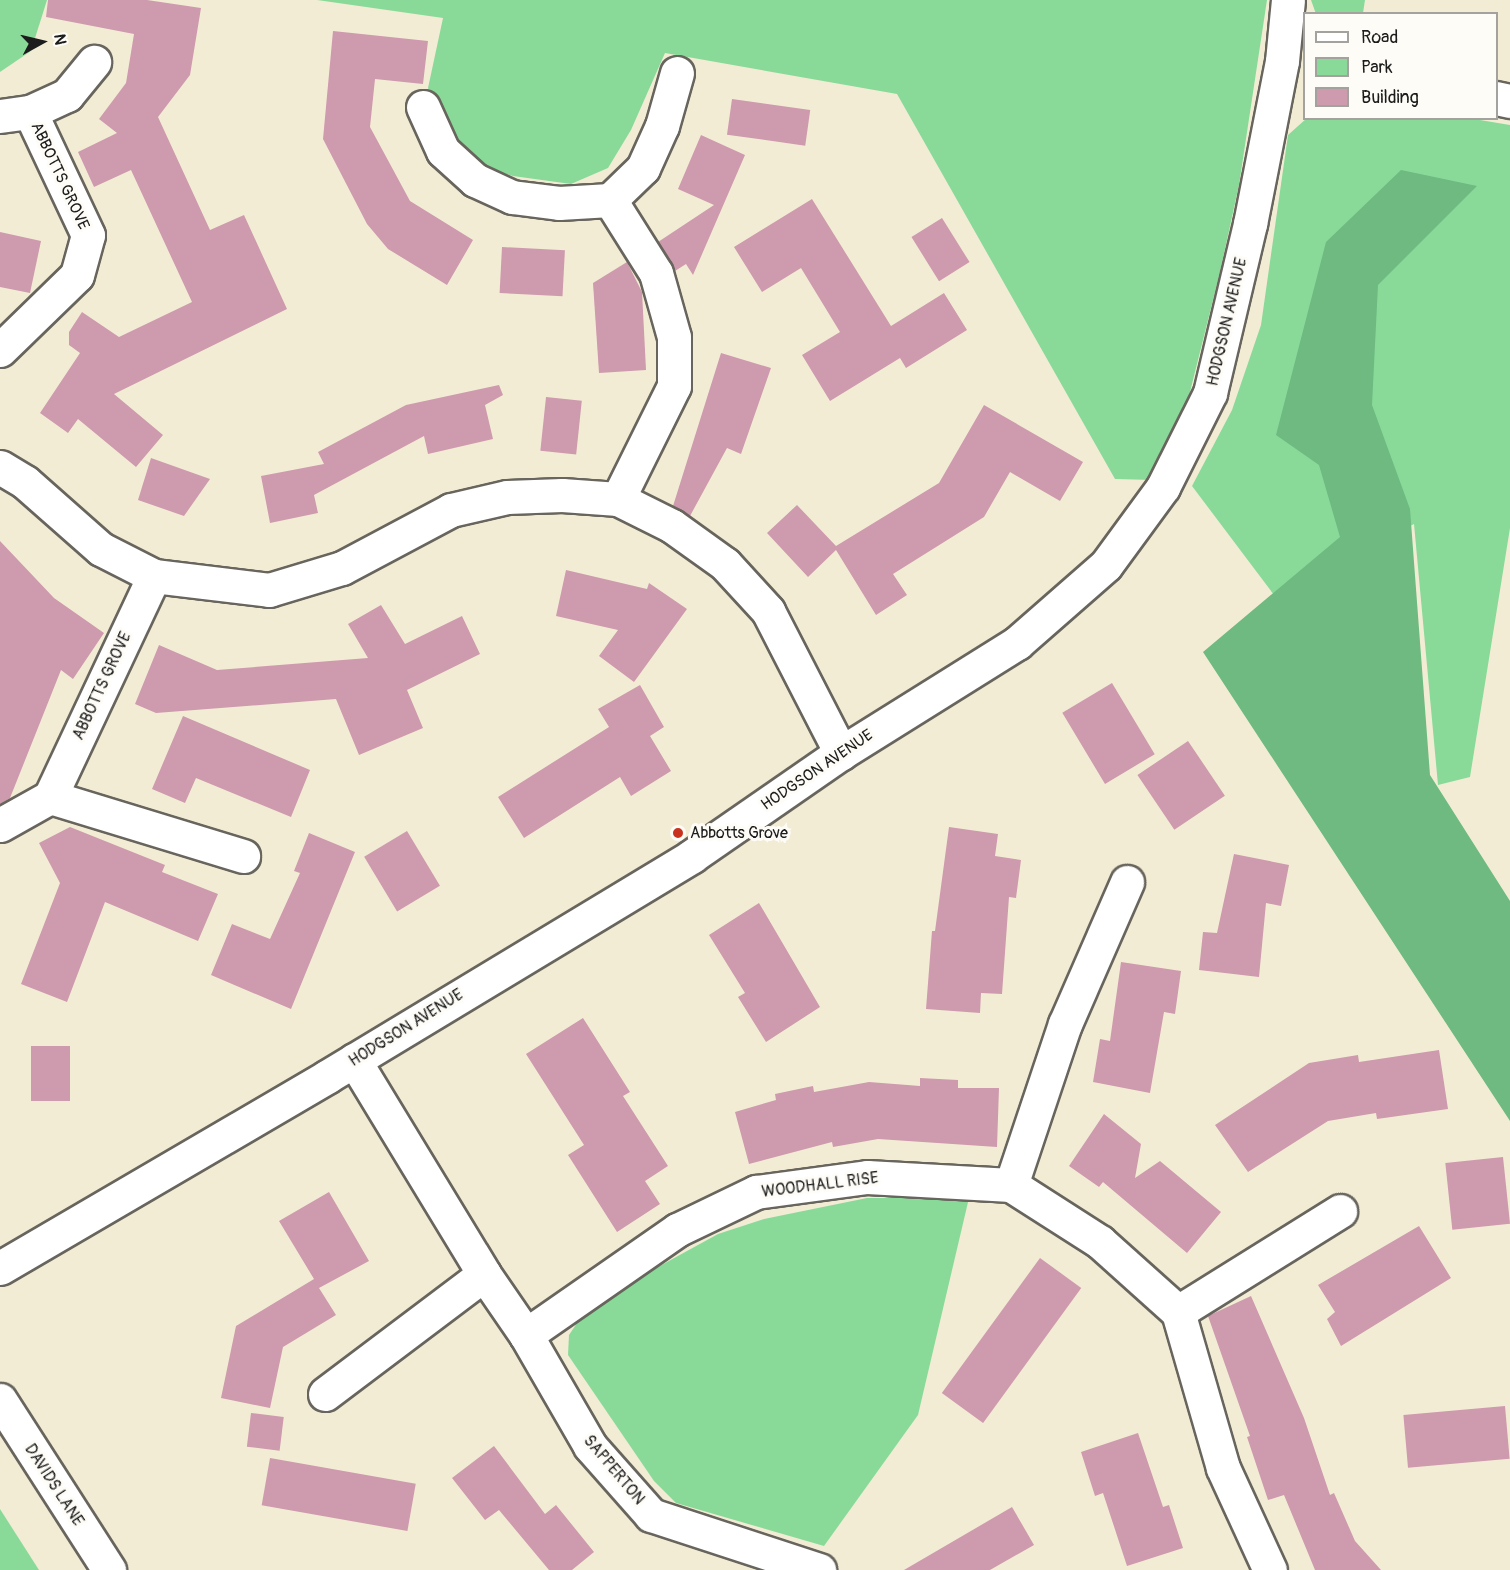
<!DOCTYPE html>
<style>
body{margin:0}
#map{position:relative;width:1510px;height:1570px;overflow:hidden;background:#f3ecd5;font-family:Pangolin,sans-serif}
div>[style]{position:absolute}
.green>*{inset:0;background:#89da99}
.forest>*{inset:0;background:#6eba81}
.building>*{inset:0;background:#ce9aae;transform-origin:0 0}
.roads{filter:drop-shadow(2px 0 #67655d) drop-shadow(-2px 0 #67655d) drop-shadow(0 2px #67655d) drop-shadow(0 -2px #67655d)}
.minor>*{height:33px;margin:-16.5px;padding:0 16.5px;transform-origin:16.5px;border-radius:16.5px;background:#fff}
.dots>*{width:16px;height:16px;translate:-50% -50%;box-sizing:border-box;border:3px solid #fdfcf7;border-radius:50%}
span{translate:-50% -50%;white-space:nowrap;text-align:center;line-height:1.15;-webkit-text-stroke:6px #fdfcf7;paint-order:stroke}
.street-label{font-size:16px;color:#1c1c1c}
.poi-label{font-size:16px;color:#1c1c1c}
.left{translate:0 -50%;text-align:left}
.legend{position:absolute;left:1303px;top:12px;width:195px;height:108px;box-sizing:border-box;background:#fdfcf7;border:2px solid #a3a29f;margin:0;padding:8px 10px;list-style:none;font-size:18px;color:#1c1c1c}
.legend li{display:flex;align-items:center;gap:12px;height:30px}
.legend b{width:30px;border:2px solid #a3a29f}
.north{position:absolute;left:12px;top:12px;width:60px;height:60px;-webkit-text-stroke:4px #fdfcf7;paint-order:stroke;rotate:82deg;font-size:16px;font-weight:700;line-height:24px;text-align:center;color:#1c1c1c}
.north::after{content:'';display:block;margin:auto;width:21px;height:27px;background:#1c1c1c;clip-path:polygon(50% 0,100% 100%,50% 72%,0 100%)}
</style>
<div id="map">
<div class="green">
<i style="clip-path:polygon(0 0,47px 0,31px 51px,0 72px)"></i>
<i style="clip-path:polygon(317px 0,1267px 0,1239px 185px,1220px 272px,1189px 396px,1153px 480px,1115px 479px,897px 94px,665px 53px,631px 130px,608px 168px,571px 184px,513px 176px,478px 165px,445px 133px,428px 88px,443px 18px)"></i>
<i style="clip-path:polygon(1311px 0,1365px 0,1363px 13px,1316px 14px)"></i>
<i style="clip-path:polygon(1307px 118px,1468px 118px,1510px 125px,1510px 528px,1470px 777px,1438px 785px,1414px 524px,1274px 595px,1192px 486px,1232px 410px,1261px 325px,1288px 135px)"></i>
<i style="clip-path:polygon(867px 1198px,969px 1198px,918px 1415px,824px 1546px,676px 1503px,654px 1481px,568px 1355px,569px 1335px,577px 1323px,636px 1279px,718px 1234px,764px 1219px)"></i>
<i style="clip-path:polygon(0 1509px,39px 1570px,0 1570px)"></i>
</div>
<div class="forest">
<i style="clip-path:polygon(1401px 170px,1477px 186px,1378px 285px,1372px 405px,1410px 509px,1430px 775px,1510px 901px,1510px 1121px,1203px 652px,1340px 537px,1319px 465px,1276px 435px,1326px 242px)"></i>
</div>
<div class="building">
<i style="clip-path:polygon(48px 0,147px 0,201px 8px,190px 75px,158px 117px,210px 230px,244px 215px,287px 309px,114px 394px,163px 435px,136px 467px,78px 419px,68px 433px,40px 413px,80px 353px,69px 345px,69px 332px,82px 312px,119px 337px,192px 302px,131px 170px,94px 187px,78px 152px,117px 133px,99px 119px,126px 83px,134px 34px,46px 17px)"></i>
<i style="clip-path:polygon(333px 31px,428px 41px,423px 84px,375px 79px,370px 127px,410px 201px,473px 240px,447px 285px,388px 249px,367px 224px,323px 139px)"></i>
<i style="left:732px;top:99px;width:79px;height:36px;rotate:8deg"></i>
<i style="clip-path:polygon(701px 135px,745px 155px,693px 275px,686px 264px,675px 271px,658px 242px,714px 205px,678px 189px)"></i>
<i style="clip-path:polygon(812px 199px,891px 326px,944px 293px,967px 330px,906px 368px,900px 358px,830px 401px,802px 355px,840px 332px,801px 268px,762px 292px,734px 247px)"></i>
<i style="left:942px;top:218px;width:52px;height:36px;rotate:58deg"></i>
<i style="clip-path:polygon(0 232px,41px 241px,30px 293px,0 287px)"></i>
<i style="left:502px;top:247px;width:63px;height:46px;rotate:3deg"></i>
<i style="clip-path:polygon(627px 262px,642px 292px,646px 370px,599px 373px,593px 283px)"></i>
<i style="clip-path:polygon(721px 353px,771px 368px,741px 454px,727px 448px,690px 516px,673px 506px)"></i>
<i style="clip-path:polygon(499px 385px,503px 395px,485px 405px,493px 439px,428px 454px,424px 436px,314px 495px,318px 513px,270px 523px,261px 476px,324px 464px,318px 452px,406px 405px)"></i>
<i style="left:546px;top:397px;width:36px;height:54px;rotate:6deg"></i>
<i style="clip-path:polygon(984px 405px,1083px 462px,1060px 501px,1010px 472px,984px 517px,893px 574px,907px 595px,876px 615px,836px 550px,808px 577px,767px 533px,797px 505px,836px 546px,939px 483px)"></i>
<i style="clip-path:polygon(151px 458px,210px 479px,184px 516px,138px 500px)"></i>
<i style="clip-path:polygon(0 541px,54px 598px,104px 633px,73px 679px,61px 670px,10px 798px,0 804px)"></i>
<i style="clip-path:polygon(566px 570px,647px 589px,649px 583px,687px 609px,634px 682px,599px 656px,618px 630px,556px 616px)"></i>
<i style="clip-path:polygon(381px 605px,405px 644px,462px 616px,480px 654px,407px 690px,423px 728px,359px 755px,336px 699px,156px 713px,135px 704px,159px 645px,217px 670px,368px 658px,348px 624px)"></i>
<i style="left:1112px;top:683px;width:83px;height:58px;rotate:59deg"></i>
<i style="clip-path:polygon(640px 685px,664px 727px,650px 736px,671px 771px,631px 796px,620px 777px,524px 838px,498px 797px,609px 727px,598px 709px)"></i>
<i style="clip-path:polygon(183px 716px,310px 770px,291px 817px,196px 778px,185px 803px,152px 789px)"></i>
<i style="left:1188px;top:741px;width:66px;height:61px;rotate:56deg"></i>
<i style="clip-path:polygon(70px 827px,165px 865px,162px 872px,218px 894px,198px 941px,105px 902px,67px 1002px,21px 984px,60px 883px,39px 843px)"></i>
<i style="clip-path:polygon(949px 827px,998px 834px,995px 856px,1021px 860px,1016px 898px,1009px 897px,1002px 994px,981px 993px,980px 1013px,926px 1009px,932px 931px,935px 931px)"></i>
<i style="left:407px;top:831px;width:64px;height:50px;rotate:59deg"></i>
<i style="clip-path:polygon(309px 833px,355px 852px,291px 1009px,211px 975px,232px 924px,270px 939px,300px 873px,294px 871px)"></i>
<i style="clip-path:polygon(1234px 854px,1289px 865px,1281px 906px,1266px 903px,1259px 977px,1199px 970px,1203px 932px,1217px 933px)"></i>
<i style="clip-path:polygon(759px 903px,820px 1007px,766px 1042px,738px 997px,745px 993px,709px 935px)"></i>
<i style="clip-path:polygon(1121px 962px,1181px 971px,1175px 1014px,1164px 1012px,1150px 1093px,1093px 1082px,1100px 1039px,1110px 1041px)"></i>
<i style="clip-path:polygon(583px 1018px,630px 1092px,623px 1096px,668px 1166px,645px 1181px,660px 1204px,617px 1232px,568px 1155px,584px 1145px,526px 1054px)"></i>
<i style="left:31px;top:1046px;width:39px;height:55px"></i>
<i style="clip-path:polygon(1439px 1050px,1448px 1109px,1377px 1119px,1376px 1113px,1328px 1121px,1248px 1172px,1215px 1125px,1309px 1063px,1358px 1055px,1359px 1062px)"></i>
<i style="clip-path:polygon(920px 1078px,958px 1080px,958px 1088px,999px 1088px,997px 1147px,878px 1139px,833px 1147px,832px 1142px,749px 1164px,735px 1112px,776px 1100px,775px 1094px,813px 1086px,814px 1092px,869px 1082px,920px 1086px)"></i>
<i style="clip-path:polygon(1104px 1114px,1141px 1144px,1135px 1178px,1160px 1161px,1221px 1212px,1187px 1253px,1103px 1182px,1099px 1187px,1069px 1166px)"></i>
<i style="left:1503px;top:1157px;width:67px;height:58px;rotate:84deg"></i>
<i style="clip-path:polygon(329px 1192px,369px 1261px,319px 1288px,336px 1315px,283px 1347px,270px 1408px,221px 1398px,236px 1326px,314px 1279px,279px 1221px)"></i>
<i style="clip-path:polygon(1419px 1226px,1451px 1278px,1341px 1346px,1327px 1319px,1335px 1312px,1318px 1285px)"></i>
<i style="left:1040px;top:1258px;width:51px;height:167px;rotate:36deg"></i>
<i style="clip-path:polygon(1251px 1296px,1304px 1418px,1330px 1495px,1334px 1493px,1355px 1541px,1381px 1570px,1315px 1570px,1284px 1495px,1268px 1500px,1247px 1437px,1250px 1436px,1208px 1316px)"></i>
<i style="left:1505px;top:1406px;width:53px;height:102px;rotate:85deg"></i>
<i style="left:251px;top:1413px;width:33px;height:34px;rotate:7deg"></i>
<i style="clip-path:polygon(1138px 1433px,1163px 1507px,1169px 1505px,1183px 1548px,1127px 1566px,1103px 1493px,1095px 1496px,1081px 1452px)"></i>
<i style="clip-path:polygon(494px 1446px,545px 1514px,556px 1505px,594px 1552px,572px 1570px,549px 1570px,499px 1510px,485px 1520px,452px 1478px)"></i>
<i style="left:270px;top:1458px;width:148px;height:48px;rotate:10deg"></i>
<i style="clip-path:polygon(1012px 1507px,1034px 1545px,990px 1570px,904px 1570px)"></i>
</div>
<div class="roads">
<div class="minor">
<i style="left:1496px;top:98px;width:14px;rotate:12deg"></i>
<i style="left:423px;top:107px;width:48px;rotate:65.6deg"></i>
<i style="left:443px;top:151px;width:43px;rotate:42.2deg"></i>
<i style="left:475px;top:180px;width:41px;rotate:24.7deg"></i>
<i style="left:512px;top:197px;width:47px;rotate:7.3deg"></i>
<i style="left:559px;top:203px;width:51px;rotate:-3.4deg"></i>
<i style="left:610px;top:200px;width:46px;rotate:-44.1deg"></i>
<i style="left:643px;top:168px;width:46px;rotate:-65.7deg"></i>
<i style="left:662px;top:126px;width:55px;rotate:-74.2deg"></i>
<i style="left:0;top:116px;width:30px;rotate:-8deg"></i>
<i style="left:30px;top:112px;width:41px;rotate:-24.7deg"></i>
<i style="left:67px;top:95px;width:43px;rotate:-50.7deg"></i>
<i style="left:610px;top:200px;width:86px;rotate:57.8deg"></i>
<i style="left:656px;top:273px;width:66px;rotate:74.3deg"></i>
<i style="left:674px;top:337px;width:49px;rotate:90deg"></i>
<i style="left:674px;top:386px;width:126px;rotate:116.4deg"></i>
<i style="left:0;top:350px;width:107px;rotate:-44.2deg"></i>
<i style="left:77px;top:275px;width:41px;rotate:-74.6deg"></i>
<i style="left:88px;top:235px;width:136px;rotate:-115.2deg"></i>
<i style="left:0;top:467px;width:29px;rotate:31deg"></i>
<i style="left:25px;top:482px;width:101px;rotate:41.4deg"></i>
<i style="left:101px;top:549px;width:59px;rotate:27deg"></i>
<i style="left:154px;top:576px;width:116px;rotate:6.9deg"></i>
<i style="left:269px;top:590px;width:76px;rotate:-16.8deg"></i>
<i style="left:342px;top:568px;width:123px;rotate:-28deg"></i>
<i style="left:451px;top:510px;width:57px;rotate:-13.1deg"></i>
<i style="left:507px;top:497px;width:55px;rotate:-2.1deg"></i>
<i style="left:562px;top:495px;width:56px;rotate:4.1deg"></i>
<i style="left:618px;top:499px;width:60px;rotate:26.6deg"></i>
<i style="left:672px;top:526px;width:65px;rotate:35.6deg"></i>
<i style="left:725px;top:564px;width:64px;rotate:47.5deg"></i>
<i style="left:768px;top:611px;width:160px;rotate:62.8deg"></i>
<i style="left:50px;top:797px;width:202px;rotate:17deg"></i>
<i style="left:0;top:825px;width:57px;rotate:-29.2deg"></i>
<i style="left:50px;top:797px;width:244px;rotate:-64.8deg"></i>
<i style="left:354px;top:1060px;width:250px;rotate:58.7deg"></i>
<i style="left:484px;top:1274px;width:74px;rotate:55.5deg"></i>
<i style="left:526px;top:1335px;width:128px;rotate:60deg"></i>
<i style="left:590px;top:1446px;width:92px;rotate:48.5deg"></i>
<i style="left:651px;top:1515px;width:177px;rotate:18.1deg"></i>
<i style="left:1011px;top:1185px;width:170px;rotate:-71.5deg"></i>
<i style="left:1065px;top:1024px;width:155px;rotate:-66.4deg"></i>
<i style="left:0;top:1268px;width:380px;rotate:-30.3deg"></i>
<i style="left:328px;top:1076px;width:425px;rotate:-31.1deg"></i>
<i style="left:692px;top:856px;width:181px;rotate:-34.7deg"></i>
<i style="left:841px;top:753px;width:208px;rotate:-32deg"></i>
<i style="left:1017px;top:643px;width:118px;rotate:-41.2deg"></i>
<i style="left:1106px;top:565px;width:97px;rotate:-53.8deg"></i>
<i style="left:1163px;top:487px;width:105px;rotate:-63.4deg"></i>
<i style="left:1210px;top:393px;width:174px;rotate:-76.7deg"></i>
<i style="left:1250px;top:224px;width:166px;rotate:-78.9deg"></i>
<i style="left:1282px;top:61px;width:61px;rotate:-84.4deg"></i>
<i style="left:1178px;top:1312px;width:191px;rotate:-31.9deg"></i>
<i style="left:526px;top:1335px;width:184px;rotate:-34.8deg"></i>
<i style="left:677px;top:1230px;width:88px;rotate:-25.7deg"></i>
<i style="left:756px;top:1192px;width:112px;rotate:-7.7deg"></i>
<i style="left:867px;top:1177px;width:144px;rotate:3.2deg"></i>
<i style="left:1011px;top:1185px;width:106px;rotate:32.6deg"></i>
<i style="left:1100px;top:1242px;width:105px;rotate:41.9deg"></i>
<i style="left:1178px;top:1312px;width:162px;rotate:73.9deg"></i>
<i style="left:1223px;top:1468px;width:112px;rotate:65.3deg"></i>
<i style="left:325px;top:1394px;width:199px;rotate:-37deg"></i>
<i style="left:0;top:1400px;width:202px;rotate:57.3deg"></i>
</div>
</div>
<div class="dots">
<i style="left:678px;top:833px;background:#c8321e"></i>
</div>
<div class="street-label">
<span style="left:60px;top:176px;rotate:65deg">ABBOTTS GROVE</span>
<span style="left:1227px;top:322px;rotate:-77deg">HODGSON AVENUE</span>
<span style="left:102px;top:686px;rotate:-65deg">ABBOTTS GROVE</span>
<span style="left:817px;top:770px;rotate:-34deg">HODGSON AVENUE</span>
<span style="left:406px;top:1028px;rotate:-32deg">HODGSON AVENUE</span>
<span style="left:820px;top:1185px;rotate:-7deg">WOODHALL RISE</span>
<span style="left:614px;top:1470px;rotate:50deg">SAPPERTON</span>
<span style="left:54px;top:1485px;rotate:57deg">DAVIDS LANE</span>
</div>
<div class="poi-label">
<span class="left" style="left:690px;top:833px">Abbotts Grove</span>
</div>
<ul class="legend">
<li><b style="height:8px;background:#fff"></b>Road</li>
<li><b style="height:16px;background:#89da99"></b>Park</li>
<li><b style="height:16px;background:#ce9aae"></b>Building</li>
</ul>
<div class="north">N</div>
</div>
